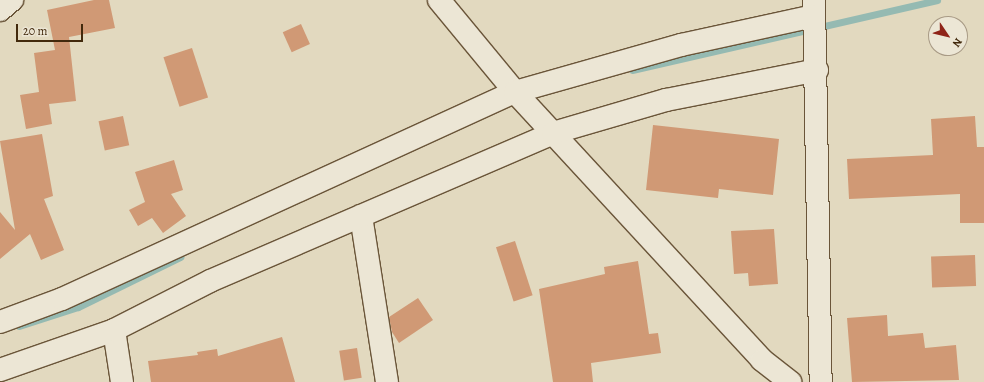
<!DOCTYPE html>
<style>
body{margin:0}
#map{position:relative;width:984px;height:382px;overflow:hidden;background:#e2d9bf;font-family:Alegreya,serif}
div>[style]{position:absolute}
.stream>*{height:7px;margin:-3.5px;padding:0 3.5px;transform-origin:3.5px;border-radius:3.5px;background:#95bab2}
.building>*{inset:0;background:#d09975;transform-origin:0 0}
.roads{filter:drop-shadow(1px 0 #6a5539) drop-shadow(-1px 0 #6a5539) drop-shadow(0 1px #6a5539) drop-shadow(0 -1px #6a5539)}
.street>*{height:22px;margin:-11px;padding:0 11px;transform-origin:11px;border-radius:11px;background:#ece6d5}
span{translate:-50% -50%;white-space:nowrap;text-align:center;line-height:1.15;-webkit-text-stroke:3px #ece6d5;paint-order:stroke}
.north{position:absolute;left:928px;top:16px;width:40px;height:40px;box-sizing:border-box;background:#ece6d5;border:1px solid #a89a85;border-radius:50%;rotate:125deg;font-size:11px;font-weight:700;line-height:16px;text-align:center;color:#42290c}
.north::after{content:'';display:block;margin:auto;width:14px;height:18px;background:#8f2418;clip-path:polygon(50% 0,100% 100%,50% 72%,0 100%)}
.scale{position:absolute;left:16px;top:24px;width:67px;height:18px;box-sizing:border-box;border:2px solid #42290c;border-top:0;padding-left:5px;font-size:12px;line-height:14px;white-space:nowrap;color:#42290c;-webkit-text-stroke:3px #ece6d5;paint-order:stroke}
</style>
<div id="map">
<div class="stream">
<i style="left:632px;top:70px;width:313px;rotate:-12.9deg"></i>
<i style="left:19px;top:326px;width:62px;rotate:-17.9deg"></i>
<i style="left:78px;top:307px;width:114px;rotate:-26.1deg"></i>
</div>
<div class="building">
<i style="clip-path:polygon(94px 0,109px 0,115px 28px,69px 37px,76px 101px,49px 104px,52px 124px,26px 129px,20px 95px,39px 92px,34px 53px,55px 50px,47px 10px)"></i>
<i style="left:301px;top:24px;width:22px;height:20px;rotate:66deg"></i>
<i style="left:192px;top:48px;width:52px;height:30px;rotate:72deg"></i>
<i style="left:123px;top:116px;width:30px;height:25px;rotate:78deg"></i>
<i style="clip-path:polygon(975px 116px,977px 147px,984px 147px,984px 223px,960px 223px,960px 194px,849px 199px,847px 159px,933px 155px,931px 119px)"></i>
<i style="clip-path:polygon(653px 125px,779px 139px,773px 195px,719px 189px,718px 198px,646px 190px)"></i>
<i style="clip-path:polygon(42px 134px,53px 196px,44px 199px,64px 250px,41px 260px,30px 234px,0 259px,0 212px,15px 230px,0 141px)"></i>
<i style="clip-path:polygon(174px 160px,183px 190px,171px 194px,186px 216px,163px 233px,152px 218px,138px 226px,129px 210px,145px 202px,135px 172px)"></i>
<i style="clip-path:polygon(774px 229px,778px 284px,749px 286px,748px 273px,734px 274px,731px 231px)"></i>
<i style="left:515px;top:241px;width:57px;height:20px;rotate:72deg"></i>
<i style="left:975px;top:255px;width:31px;height:44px;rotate:88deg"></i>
<i style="clip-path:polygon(638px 261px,649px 334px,658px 333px,661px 353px,591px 363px,593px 382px,553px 382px,539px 289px,605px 274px,604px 267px)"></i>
<i style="clip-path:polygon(418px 298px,433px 320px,399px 343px,392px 332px,389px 317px)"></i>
<i style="clip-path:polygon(887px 315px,888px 336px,923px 333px,925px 348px,956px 345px,959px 380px,852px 382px,847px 318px)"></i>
<i style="clip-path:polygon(282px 337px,295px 382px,151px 382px,148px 361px,198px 355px,197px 352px,217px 349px,218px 356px)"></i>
<i style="left:357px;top:348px;width:30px;height:18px;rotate:81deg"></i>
</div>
<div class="roads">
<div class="street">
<i style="left:439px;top:0;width:119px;rotate:50.4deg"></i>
<i style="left:515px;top:92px;width:364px;rotate:47.3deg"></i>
<i style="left:762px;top:360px;width:36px;rotate:38deg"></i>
<i style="left:814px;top:0;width:382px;rotate:89deg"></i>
<i style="left:0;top:10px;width:16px;rotate:-40deg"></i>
<i style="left:361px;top:216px;width:168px;rotate:81.1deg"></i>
<i style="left:0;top:322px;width:66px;rotate:-20.4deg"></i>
<i style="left:62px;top:299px;width:498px;rotate:-24.6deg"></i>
<i style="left:515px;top:92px;width:173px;rotate:-15.8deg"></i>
<i style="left:681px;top:45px;width:136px;rotate:-12.3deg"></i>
<i style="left:114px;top:330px;width:53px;rotate:81.3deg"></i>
<i style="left:0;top:370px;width:121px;rotate:-19.3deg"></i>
<i style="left:114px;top:330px;width:108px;rotate:-27deg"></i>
<i style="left:210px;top:281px;width:374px;rotate:-23.3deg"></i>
<i style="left:553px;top:133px;width:118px;rotate:-16.3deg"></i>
<i style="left:666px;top:100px;width:154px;rotate:-11.2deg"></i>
</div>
</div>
<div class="north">N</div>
<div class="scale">20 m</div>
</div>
